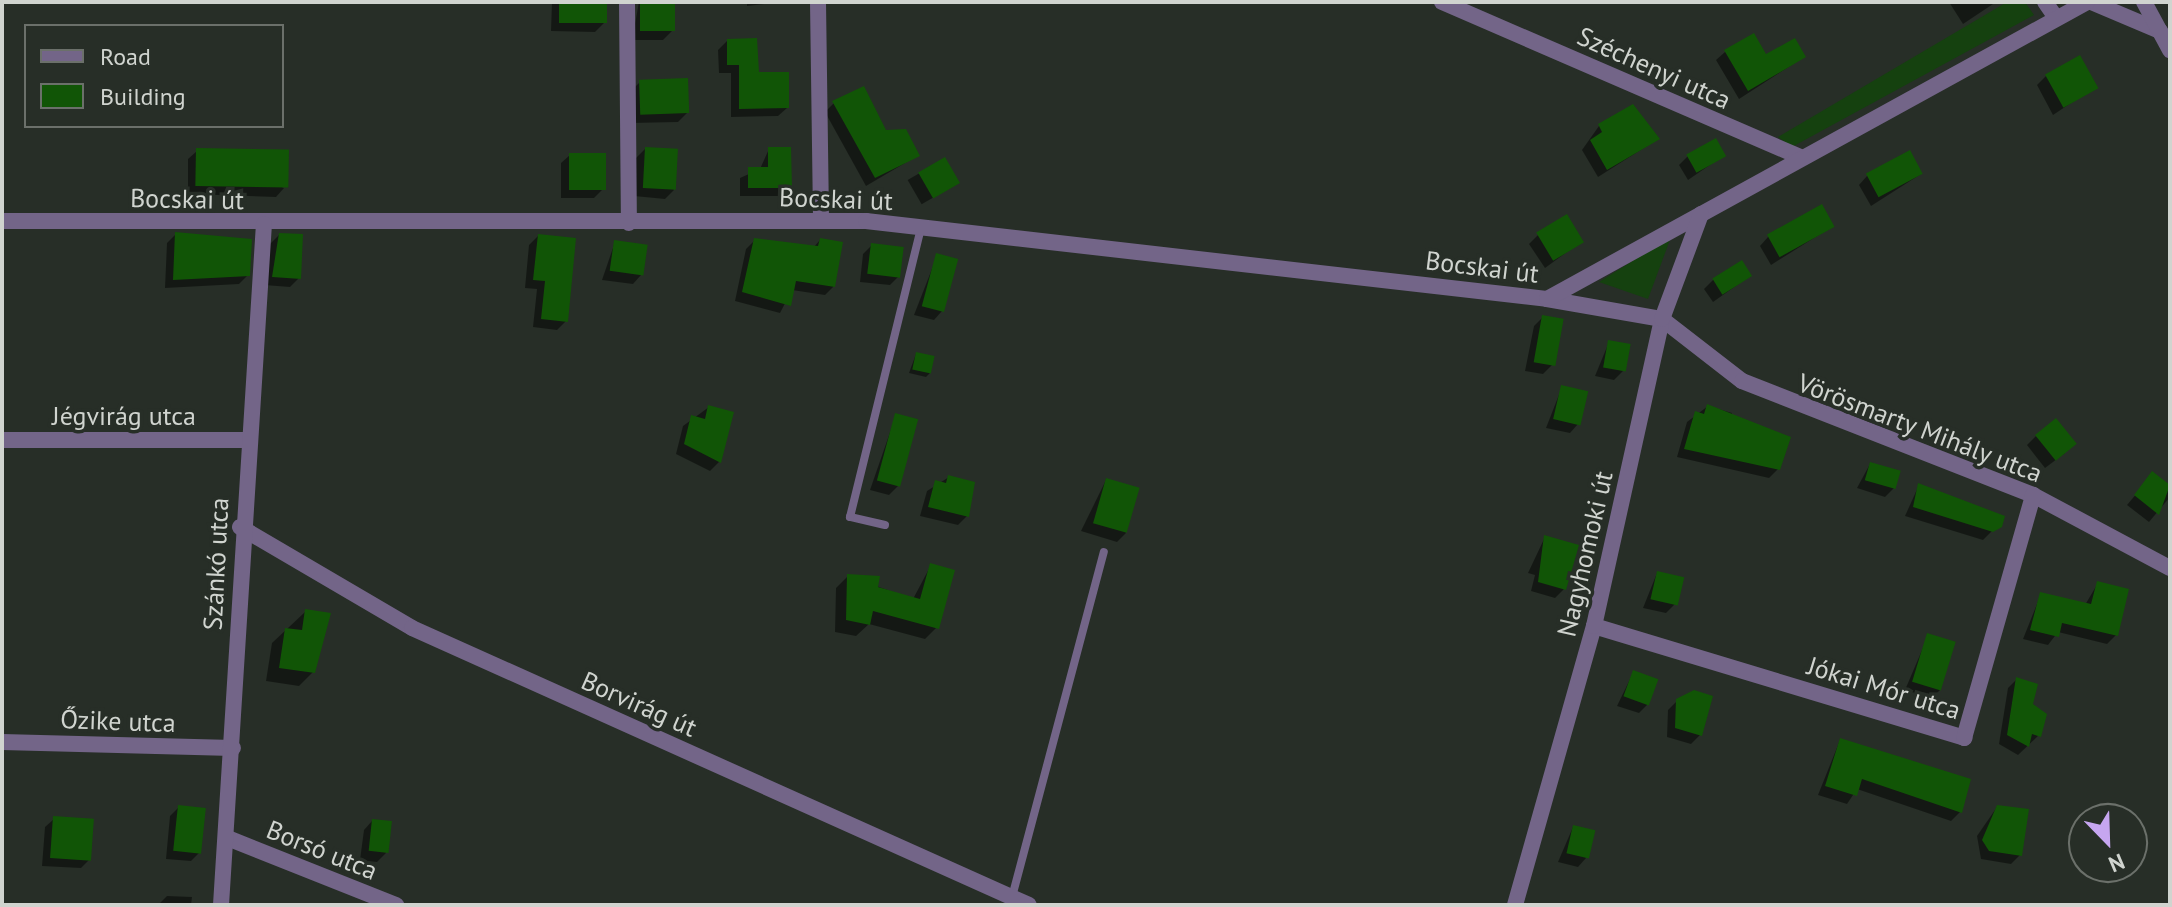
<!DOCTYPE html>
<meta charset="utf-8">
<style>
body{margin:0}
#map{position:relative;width:2172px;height:907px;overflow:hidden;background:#272e27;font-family:"PT Sans",sans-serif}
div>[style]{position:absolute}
.green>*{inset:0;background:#15410f}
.shadow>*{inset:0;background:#0007;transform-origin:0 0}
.building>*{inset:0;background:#115506;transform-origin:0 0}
.lane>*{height:8px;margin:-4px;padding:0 4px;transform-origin:4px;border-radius:4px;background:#736588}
.street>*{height:16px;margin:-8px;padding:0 8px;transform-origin:8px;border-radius:8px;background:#736588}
span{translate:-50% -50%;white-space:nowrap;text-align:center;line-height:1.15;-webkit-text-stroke:7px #272e27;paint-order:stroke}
.street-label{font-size:26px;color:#d0d4cf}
.frame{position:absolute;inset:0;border:4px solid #d0d4cf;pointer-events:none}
.legend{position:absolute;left:24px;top:24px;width:260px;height:104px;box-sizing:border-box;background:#272e27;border:2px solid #6b706a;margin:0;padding:10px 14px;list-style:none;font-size:24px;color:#d0d4cf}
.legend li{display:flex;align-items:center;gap:16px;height:40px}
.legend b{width:40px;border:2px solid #6b706a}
.north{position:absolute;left:2068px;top:803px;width:80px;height:80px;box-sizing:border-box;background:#272e27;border:2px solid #6b706a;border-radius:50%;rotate:157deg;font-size:22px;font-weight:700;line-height:32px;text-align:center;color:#d0d4cf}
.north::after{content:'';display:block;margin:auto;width:28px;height:36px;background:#c6a6f0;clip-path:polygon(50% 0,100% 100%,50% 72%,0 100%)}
</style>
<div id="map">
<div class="green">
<i style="clip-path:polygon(2007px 2px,2025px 2px,2034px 15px,1792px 147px,1778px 137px)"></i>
<i style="clip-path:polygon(1671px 237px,1648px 299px,1599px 282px)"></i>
</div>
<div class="shadow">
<i style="clip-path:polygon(552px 2px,605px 2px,604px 23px,595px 32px,551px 31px)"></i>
<i style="clip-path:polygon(639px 2px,673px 2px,672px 31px,663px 40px,632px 40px)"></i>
<i style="clip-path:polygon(747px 2px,780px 2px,747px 6px)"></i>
<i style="clip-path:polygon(1949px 2px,1996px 2px,1963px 24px)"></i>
<i style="clip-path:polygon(727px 41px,787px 108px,778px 116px,731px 117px,731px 73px,719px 73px,718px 50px)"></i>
<i style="clip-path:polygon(1725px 52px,1765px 57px,1804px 57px,1739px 99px,1716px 60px)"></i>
<i style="clip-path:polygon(2046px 76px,2095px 87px,2053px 115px,2037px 85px)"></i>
<i style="clip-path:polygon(640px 82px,687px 113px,678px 122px,631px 123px,631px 91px)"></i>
<i style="clip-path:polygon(834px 103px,884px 132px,917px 156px,866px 186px,825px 112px)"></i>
<i style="clip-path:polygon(1632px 106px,1658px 139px,1598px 177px,1582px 150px,1599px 126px)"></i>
<i style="clip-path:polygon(645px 149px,674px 190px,665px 199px,634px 196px,636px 158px)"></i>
<i style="clip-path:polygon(769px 149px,790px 187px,781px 196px,740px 196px,740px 178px,760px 169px)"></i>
<i style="clip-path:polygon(197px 151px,284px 188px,276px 197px,188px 194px,188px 159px)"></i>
<i style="clip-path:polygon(570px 155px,603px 189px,594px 198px,561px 198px,561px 163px)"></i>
<i style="clip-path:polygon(1688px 156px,1723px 156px,1688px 180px,1679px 165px)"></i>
<i style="left:944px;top:159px;width:28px;height:42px;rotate:60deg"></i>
<i style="clip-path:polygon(1921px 174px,1871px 206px,1859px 185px,1867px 176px)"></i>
<i style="clip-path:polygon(1833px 226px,1771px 265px,1760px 246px,1768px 237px)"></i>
<i style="clip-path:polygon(176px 234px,248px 275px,239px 284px,165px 288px,167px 243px)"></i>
<i style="clip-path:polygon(279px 235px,299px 278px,290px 287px,264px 285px,270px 244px)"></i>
<i style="clip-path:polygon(1538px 235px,1582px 241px,1545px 268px,1529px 244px)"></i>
<i style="clip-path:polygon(538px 236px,566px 321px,557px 330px,533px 327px,537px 289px,525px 288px,529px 245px)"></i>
<i style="clip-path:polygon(755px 240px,813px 248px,820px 240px,834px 286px,825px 295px,792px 290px,780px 313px,735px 301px,746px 249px)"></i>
<i style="clip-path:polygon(615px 242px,641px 275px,633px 284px,602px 280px)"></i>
<i style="clip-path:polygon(872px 245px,899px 276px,890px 285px,860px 282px,863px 254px)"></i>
<i style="clip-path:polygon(937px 256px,942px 311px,934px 320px,914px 315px)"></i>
<i style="clip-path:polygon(1750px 276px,1713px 302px,1704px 289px,1713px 280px)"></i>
<i style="clip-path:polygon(1543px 317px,1552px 365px,1543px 374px,1525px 371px,1534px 326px)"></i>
<i style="clip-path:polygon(1609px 342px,1623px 371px,1614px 380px,1595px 376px)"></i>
<i style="clip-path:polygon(916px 354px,930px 373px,926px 377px,909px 373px)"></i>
<i style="clip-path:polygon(1562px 387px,1578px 424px,1570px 433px,1546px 428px)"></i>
<i style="clip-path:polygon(1708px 406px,1732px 413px,1730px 420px,1778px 469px,1769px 478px,1677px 457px,1687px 422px)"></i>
<i style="clip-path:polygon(709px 407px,719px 462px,710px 471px,676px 454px,683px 426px)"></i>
<i style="clip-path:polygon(896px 415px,898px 486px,889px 495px,870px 490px)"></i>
<i style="clip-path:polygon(2036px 436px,2065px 453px,2045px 468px,2027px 445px)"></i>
<i style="clip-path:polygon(1870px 464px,1894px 488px,1885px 497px,1857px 488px)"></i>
<i style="clip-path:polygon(2153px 474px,2170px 488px,2170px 497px,2149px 522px,2127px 505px)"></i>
<i style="clip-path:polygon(949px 477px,967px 516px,958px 525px,920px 516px,927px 491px)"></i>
<i style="clip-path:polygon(1106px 480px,1126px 533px,1117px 542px,1081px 531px)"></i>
<i style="clip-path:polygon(1919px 485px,1992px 531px,1983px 540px,1905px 516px)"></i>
<i style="clip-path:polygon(1545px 537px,1564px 589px,1555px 598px,1531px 591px,1535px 575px,1528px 573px)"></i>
<i style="clip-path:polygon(931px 565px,937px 627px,925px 639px,869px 624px,856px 636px,835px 632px,836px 588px,848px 576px,913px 599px)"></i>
<i style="clip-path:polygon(1657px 573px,1675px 604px,1666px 613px,1643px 608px)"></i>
<i style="clip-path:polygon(2098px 583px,2116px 635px,2107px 644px,2058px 632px,2048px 645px,2023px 639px,2041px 594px,2085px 605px)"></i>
<i style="clip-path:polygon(305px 612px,313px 672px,299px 686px,266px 681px,272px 643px)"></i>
<i style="clip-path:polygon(1928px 636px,1941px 689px,1932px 698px,1905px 690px)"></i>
<i style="clip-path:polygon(1633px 673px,1648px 704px,1639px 713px,1617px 706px)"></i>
<i style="clip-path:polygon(2016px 680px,2039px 735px,2018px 755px,1999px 744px,2008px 688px)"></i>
<i style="clip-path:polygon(1677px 701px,1700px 735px,1691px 744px,1667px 737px,1668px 710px)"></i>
<i style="clip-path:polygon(1840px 740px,1960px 812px,1951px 821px,1857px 789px,1847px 804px,1818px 795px)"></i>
<i style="clip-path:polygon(179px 807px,200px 852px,191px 861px,166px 859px,170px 816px)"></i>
<i style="clip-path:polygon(1997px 807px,2020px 855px,2011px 864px,1981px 859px,1977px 836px)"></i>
<i style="clip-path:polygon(54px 819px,90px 859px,81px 868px,42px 866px,45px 827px)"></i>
<i style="clip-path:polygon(372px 821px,386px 853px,377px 862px,360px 860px,364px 830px)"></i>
<i style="clip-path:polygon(1573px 827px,1586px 858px,1578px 867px,1558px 862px)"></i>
<i style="clip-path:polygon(167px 896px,192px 897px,191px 905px,158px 905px)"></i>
</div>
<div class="building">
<i style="left:559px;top:2px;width:48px;height:21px"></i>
<i style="left:640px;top:2px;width:35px;height:29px"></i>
<i style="clip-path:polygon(1754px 33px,1766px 54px,1795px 38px,1806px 57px,1748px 91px,1724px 50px)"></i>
<i style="clip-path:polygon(757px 38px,759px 72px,789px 72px,789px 108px,739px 109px,739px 65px,727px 65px,727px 39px)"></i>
<i style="left:2080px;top:55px;width:38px;height:40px;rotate:61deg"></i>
<i style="left:688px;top:78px;width:35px;height:49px;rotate:88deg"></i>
<i style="clip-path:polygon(864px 86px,886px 130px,906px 129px,920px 156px,875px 178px,832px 101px)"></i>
<i style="clip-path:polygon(1633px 104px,1660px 139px,1607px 170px,1590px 140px,1602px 132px,1598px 124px)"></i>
<i style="left:1716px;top:138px;width:21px;height:34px;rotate:61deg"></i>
<i style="left:645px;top:147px;width:33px;height:41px;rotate:3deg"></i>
<i style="clip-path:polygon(768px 147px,791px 147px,792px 188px,748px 188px,748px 167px,768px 167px)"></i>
<i style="left:196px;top:148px;width:93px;height:38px;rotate:1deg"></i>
<i style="left:1910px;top:150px;width:27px;height:50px;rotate:62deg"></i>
<i style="left:569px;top:153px;width:37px;height:37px"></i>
<i style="left:945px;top:157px;width:30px;height:31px;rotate:60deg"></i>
<i style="left:1822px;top:204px;width:26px;height:63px;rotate:61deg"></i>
<i style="left:1567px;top:214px;width:33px;height:36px;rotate:59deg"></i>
<i style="clip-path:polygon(175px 232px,252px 239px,250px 276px,173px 280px)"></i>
<i style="clip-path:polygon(279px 233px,303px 234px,301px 279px,272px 277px)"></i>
<i style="clip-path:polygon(538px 234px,576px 238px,568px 322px,541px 319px,545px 281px,533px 280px)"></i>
<i style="clip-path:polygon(754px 238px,818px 246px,820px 238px,843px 242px,835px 287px,796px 281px,791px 306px,742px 292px)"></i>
<i style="left:614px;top:240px;width:34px;height:31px;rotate:8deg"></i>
<i style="left:871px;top:243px;width:33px;height:31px;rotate:7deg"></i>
<i style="left:936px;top:253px;width:23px;height:55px;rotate:15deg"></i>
<i style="left:1742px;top:260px;width:19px;height:35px;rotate:58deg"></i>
<i style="left:1542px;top:315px;width:22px;height:48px;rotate:10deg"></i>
<i style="left:1608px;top:340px;width:23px;height:28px;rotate:10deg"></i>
<i style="left:916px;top:352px;width:19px;height:18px;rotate:12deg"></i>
<i style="left:1561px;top:385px;width:28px;height:35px;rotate:13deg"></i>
<i style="clip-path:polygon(1707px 404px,1791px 437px,1780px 470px,1684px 449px,1695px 411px,1704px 414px)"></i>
<i style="clip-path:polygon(708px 405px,734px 412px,721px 463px,684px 444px,691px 415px,705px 419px)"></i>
<i style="left:895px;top:413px;width:24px;height:70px;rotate:15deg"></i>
<i style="left:2056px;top:418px;width:33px;height:27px;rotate:51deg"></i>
<i style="left:1870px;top:462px;width:32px;height:19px;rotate:16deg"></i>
<i style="clip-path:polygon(2152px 471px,2170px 485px,2159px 515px,2134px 495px)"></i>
<i style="clip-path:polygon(948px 475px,975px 482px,969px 517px,928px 507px,935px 480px,946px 483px)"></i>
<i style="left:1106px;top:478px;width:35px;height:47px;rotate:16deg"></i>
<i style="clip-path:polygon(1918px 483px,2005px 516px,2002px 527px,1993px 532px,1913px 507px)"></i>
<i style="clip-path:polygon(1544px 535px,1579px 545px,1566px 590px,1538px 582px)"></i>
<i style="clip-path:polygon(930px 563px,955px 570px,939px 629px,873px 611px,870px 625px,846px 620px,847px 574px,880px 576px,878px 587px,920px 599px)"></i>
<i style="left:1657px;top:571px;width:28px;height:29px;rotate:13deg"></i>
<i style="clip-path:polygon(2097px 581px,2129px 589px,2118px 636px,2062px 623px,2059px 637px,2030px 630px,2040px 592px,2091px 604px)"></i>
<i style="clip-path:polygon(305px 609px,331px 613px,315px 673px,279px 668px,285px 628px,302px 630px)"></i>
<i style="left:1927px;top:633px;width:30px;height:51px;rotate:17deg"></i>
<i style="left:1633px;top:670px;width:27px;height:28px;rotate:20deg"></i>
<i style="clip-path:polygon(2016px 677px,2038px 684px,2033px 704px,2047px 714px,2041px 737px,2032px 734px,2029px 747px,2007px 735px)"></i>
<i style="clip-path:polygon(1694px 690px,1713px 696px,1702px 736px,1675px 728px,1676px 699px)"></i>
<i style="clip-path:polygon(1840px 738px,1971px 779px,1962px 813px,1862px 779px,1857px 796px,1825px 786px)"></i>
<i style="left:178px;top:805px;width:28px;height:46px;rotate:6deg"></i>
<i style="clip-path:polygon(1997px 805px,2029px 809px,2022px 856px,1989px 851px,1982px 840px)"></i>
<i style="left:53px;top:816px;width:41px;height:42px;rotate:4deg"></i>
<i style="left:372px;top:819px;width:20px;height:32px;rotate:6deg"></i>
<i style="left:1573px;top:825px;width:23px;height:29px;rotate:13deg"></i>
</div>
<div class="lane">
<i style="left:885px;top:525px;width:36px;rotate:-167deg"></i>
<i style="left:850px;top:517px;width:298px;rotate:-76.2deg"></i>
<i style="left:1012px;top:897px;width:357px;rotate:-75.1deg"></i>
</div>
<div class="street">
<i style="left:627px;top:2px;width:221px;rotate:89.5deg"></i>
<i style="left:818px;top:2px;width:219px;rotate:89.2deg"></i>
<i style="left:1442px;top:2px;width:392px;rotate:23.4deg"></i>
<i style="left:2045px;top:2px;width:19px;rotate:55deg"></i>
<i style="left:2091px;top:2px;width:75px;rotate:22.8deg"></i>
<i style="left:2144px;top:2px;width:55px;rotate:61.6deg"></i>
<i style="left:2px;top:221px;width:864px"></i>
<i style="left:866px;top:221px;width:685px;rotate:6.53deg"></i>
<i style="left:1547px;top:299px;width:117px;rotate:9.9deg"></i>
<i style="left:1662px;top:319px;width:101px;rotate:37.8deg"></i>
<i style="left:1742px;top:381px;width:313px;rotate:21.4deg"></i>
<i style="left:2033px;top:495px;width:155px;rotate:28.1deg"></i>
<i style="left:1547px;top:299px;width:616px;rotate:-28.81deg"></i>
<i style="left:2px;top:440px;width:245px"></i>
<i style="left:240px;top:527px;width:199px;rotate:30.4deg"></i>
<i style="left:412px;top:628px;width:676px;rotate:24.18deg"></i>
<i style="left:1594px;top:626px;width:387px;rotate:16.8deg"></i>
<i style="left:1964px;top:738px;width:253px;rotate:-74.1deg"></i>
<i style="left:2px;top:742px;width:231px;rotate:1.5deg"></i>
<i style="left:230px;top:839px;width:179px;rotate:21.7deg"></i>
<i style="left:221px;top:905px;width:682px;rotate:-86.39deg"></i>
<i style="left:1515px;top:905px;width:290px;rotate:-74.2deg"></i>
<i style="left:1594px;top:626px;width:314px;rotate:-77.5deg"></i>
<i style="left:1662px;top:319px;width:112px;rotate:-69.6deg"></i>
</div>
<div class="street-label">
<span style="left:1654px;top:68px;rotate:24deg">Széchenyi utca</span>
<span style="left:187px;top:199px;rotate:1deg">Bocskai út</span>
<span style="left:836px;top:199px;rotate:2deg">Bocskai út</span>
<span style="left:1482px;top:267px;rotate:7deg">Bocskai út</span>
<span style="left:124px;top:416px">Jégvirág utca</span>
<span style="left:1920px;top:428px;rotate:21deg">Vörösmarty Mihály utca</span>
<span style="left:1585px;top:554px;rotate:-77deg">Nagyhomoki út</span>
<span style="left:216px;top:564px;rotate:-87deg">Szánkó utca</span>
<span style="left:1884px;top:688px;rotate:17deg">Jókai Mór utca</span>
<span style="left:639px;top:704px;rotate:24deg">Borvirág út</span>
<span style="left:118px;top:721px;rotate:2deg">Őzike utca</span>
<span style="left:322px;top:850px;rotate:22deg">Borsó utca</span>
</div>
<div class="frame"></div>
<ul class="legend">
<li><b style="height:10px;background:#736588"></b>Road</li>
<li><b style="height:22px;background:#115506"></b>Building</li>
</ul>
<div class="north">N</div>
</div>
